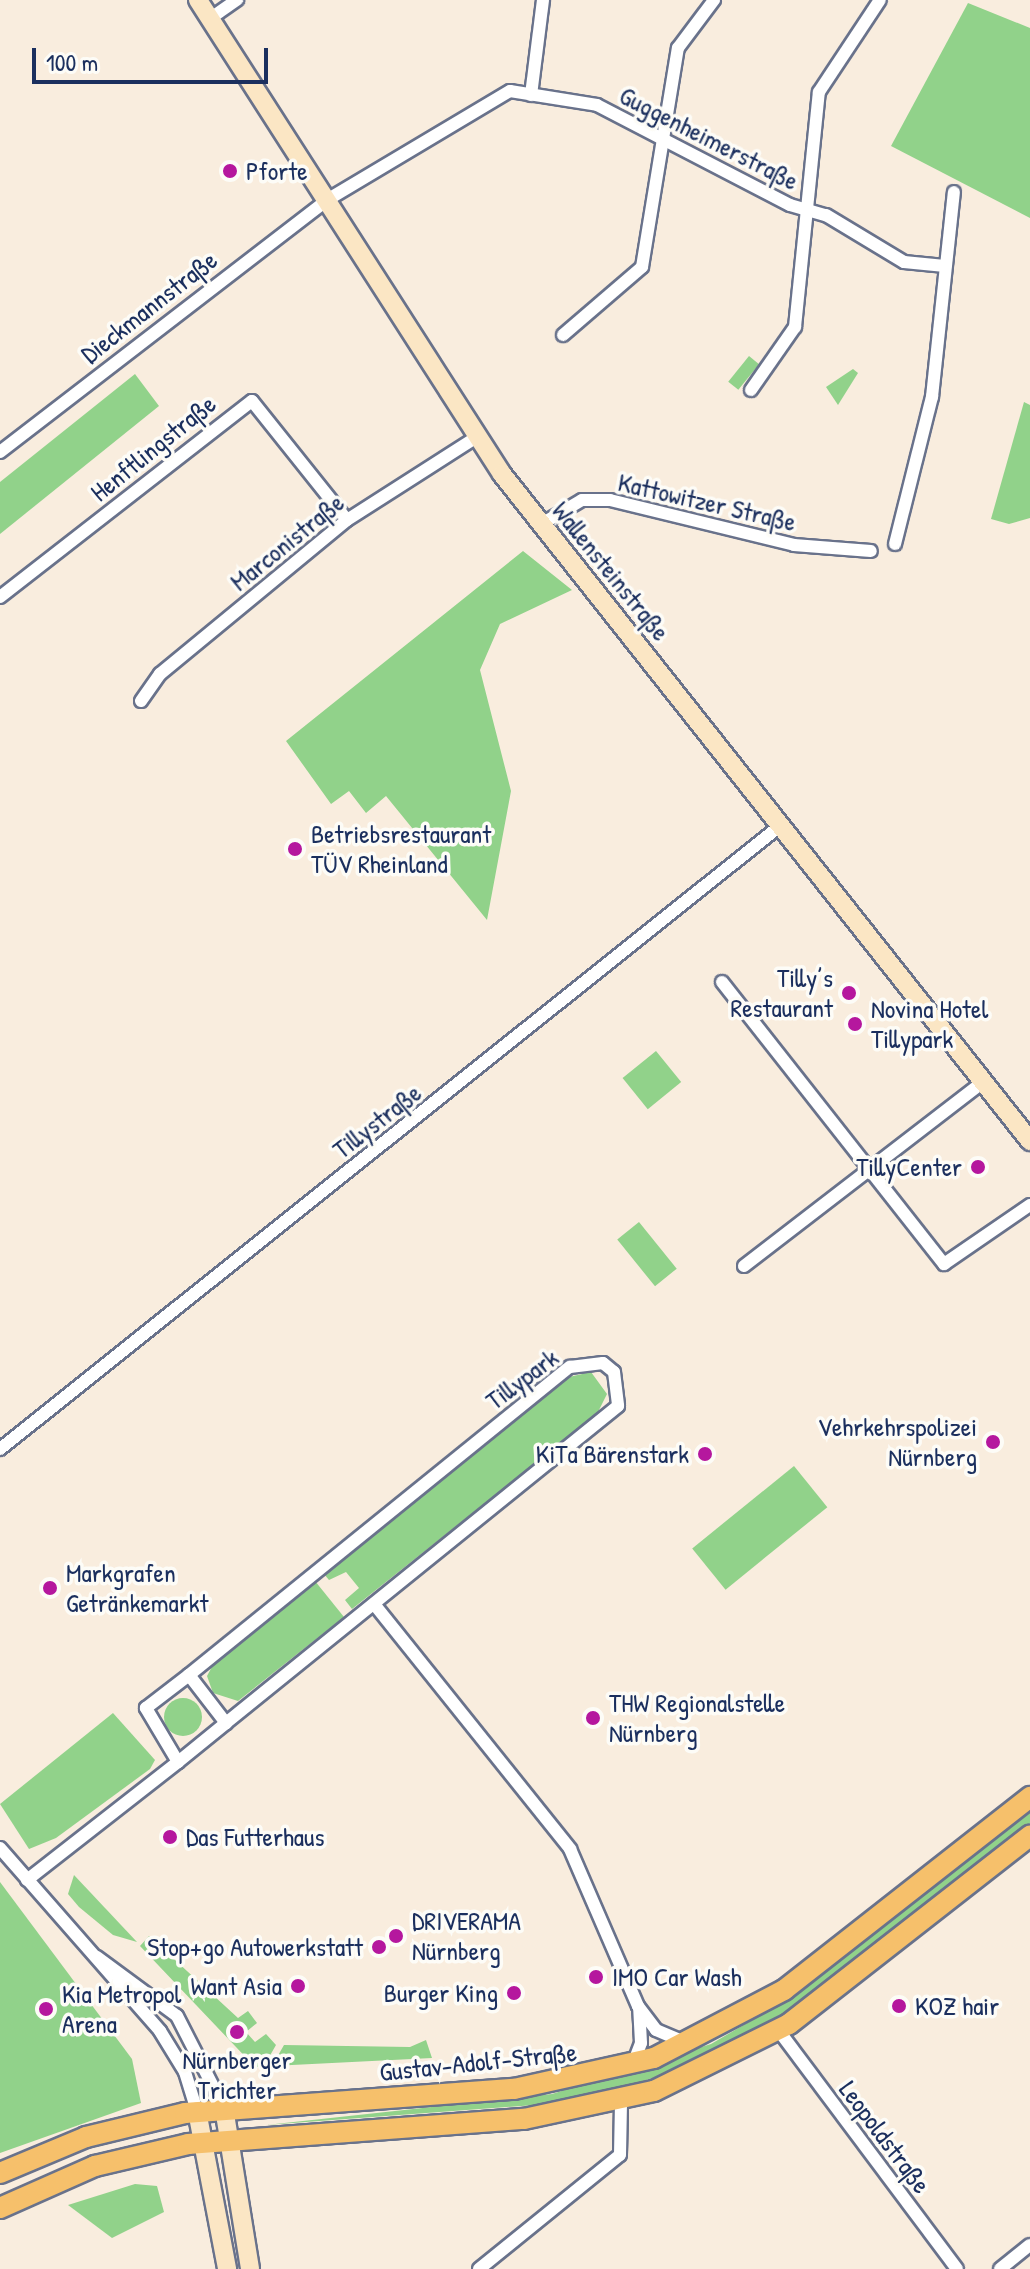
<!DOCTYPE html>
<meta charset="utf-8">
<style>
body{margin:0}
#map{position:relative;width:1030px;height:2269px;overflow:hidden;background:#f9edde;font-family:"Patrick Hand",sans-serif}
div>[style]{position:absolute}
.green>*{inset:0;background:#91d28a;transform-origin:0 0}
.round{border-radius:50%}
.roads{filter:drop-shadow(2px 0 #69728b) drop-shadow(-2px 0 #69728b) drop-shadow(0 2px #69728b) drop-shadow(0 -2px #69728b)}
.street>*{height:12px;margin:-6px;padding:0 6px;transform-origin:6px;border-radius:6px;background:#fff}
.secondary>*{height:18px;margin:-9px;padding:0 9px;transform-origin:9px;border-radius:9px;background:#fbe6c4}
.primary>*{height:20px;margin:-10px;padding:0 10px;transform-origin:10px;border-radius:10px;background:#f6c06b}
.dots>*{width:22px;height:22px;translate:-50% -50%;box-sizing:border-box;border:4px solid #fdfcf7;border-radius:50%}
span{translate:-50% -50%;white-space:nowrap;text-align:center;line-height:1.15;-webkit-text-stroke:7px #fdfcf7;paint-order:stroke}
.street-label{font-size:26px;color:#1b2f5e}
.poi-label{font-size:26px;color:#1b2f5e}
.left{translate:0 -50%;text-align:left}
.right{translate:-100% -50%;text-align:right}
.scale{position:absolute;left:32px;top:48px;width:236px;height:36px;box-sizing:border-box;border:4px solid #1b2f5e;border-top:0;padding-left:10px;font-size:24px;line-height:28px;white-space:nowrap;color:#1b2f5e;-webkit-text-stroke:6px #fdfcf7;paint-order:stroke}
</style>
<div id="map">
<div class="green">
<i style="clip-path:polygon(968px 3px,1030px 28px,1030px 218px,891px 146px)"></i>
<i style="left:749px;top:356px;width:13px;height:33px;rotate:39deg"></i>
<i style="clip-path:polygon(853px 369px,858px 373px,838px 405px,826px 387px)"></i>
<i style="clip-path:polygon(135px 374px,159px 406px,0 534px,0 482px)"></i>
<i style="clip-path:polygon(1024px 402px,1030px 405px,1030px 518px,1009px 524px,991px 519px)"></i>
<i style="clip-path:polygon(523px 551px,572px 590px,500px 624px,480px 670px,511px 791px,487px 920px,386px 796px,366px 813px,349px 791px,331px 804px,286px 741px)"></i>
<i style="left:656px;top:1051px;width:40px;height:43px;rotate:51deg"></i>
<i style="left:639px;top:1222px;width:60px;height:28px;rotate:51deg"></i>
<i style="clip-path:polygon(591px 1372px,607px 1394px,597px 1414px,352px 1609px,345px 1600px,359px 1588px,346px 1572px,329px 1580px,324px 1574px,569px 1377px)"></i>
<i style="left:794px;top:1466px;width:53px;height:131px;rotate:51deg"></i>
<i style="clip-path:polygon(315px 1581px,344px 1617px,238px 1701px,213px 1693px,207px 1676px,214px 1663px)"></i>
<i class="round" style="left:164px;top:1698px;width:38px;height:38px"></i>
<i style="clip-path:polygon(113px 1713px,155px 1760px,150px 1769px,56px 1838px,29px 1849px,0 1804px)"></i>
<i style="clip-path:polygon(1030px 1807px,1030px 1823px,870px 1951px,771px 2024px,685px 2068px,575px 2102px,266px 2125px,552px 2094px,711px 2044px,773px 2008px)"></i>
<i style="clip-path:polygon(74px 1875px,137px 1942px,113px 1935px,79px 1907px,68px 1894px)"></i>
<i style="clip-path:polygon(0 1882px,132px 2059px,141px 2103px,0 2153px)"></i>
<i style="clip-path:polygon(149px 1936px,238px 2018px,248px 2011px,257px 2023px,246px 2032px,255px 2042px,266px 2034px,276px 2045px,264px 2066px,255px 2067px,140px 1946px)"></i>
<i style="clip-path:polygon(426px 2040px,432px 2058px,272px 2066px,284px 2045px,410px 2047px)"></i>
<i style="clip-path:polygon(135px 2184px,157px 2186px,164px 2212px,112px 2238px,68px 2205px)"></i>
</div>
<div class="roads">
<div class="street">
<i style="left:211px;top:18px;width:32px;rotate:-35deg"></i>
<i style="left:531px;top:95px;width:96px;rotate:-82.8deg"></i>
<i style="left:563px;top:335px;width:104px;rotate:-40.7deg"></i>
<i style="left:642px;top:267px;width:222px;rotate:-80.7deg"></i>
<i style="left:678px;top:48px;width:60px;rotate:-53.1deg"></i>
<i style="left:751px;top:390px;width:77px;rotate:-55.1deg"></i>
<i style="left:795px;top:327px;width:236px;rotate:-84.2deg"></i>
<i style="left:819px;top:92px;width:110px;rotate:-56.5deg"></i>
<i style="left:0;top:452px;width:413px;rotate:-37.6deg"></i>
<i style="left:327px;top:200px;width:213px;rotate:-30.8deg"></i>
<i style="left:510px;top:91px;width:88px;rotate:9.1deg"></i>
<i style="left:597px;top:105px;width:217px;rotate:27.4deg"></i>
<i style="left:790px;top:205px;width:37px;rotate:16deg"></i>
<i style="left:826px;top:215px;width:91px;rotate:31.1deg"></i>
<i style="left:904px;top:262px;width:41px;rotate:5.6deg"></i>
<i style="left:540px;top:525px;width:49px;rotate:-30.8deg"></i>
<i style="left:582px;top:500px;width:28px"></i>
<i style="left:610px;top:500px;width:189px;rotate:13.7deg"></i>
<i style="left:794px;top:545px;width:77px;rotate:4.5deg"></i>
<i style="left:895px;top:544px;width:152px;rotate:-75.9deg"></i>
<i style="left:932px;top:397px;width:206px;rotate:-83.9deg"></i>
<i style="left:0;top:597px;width:319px;rotate:-37.9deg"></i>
<i style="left:252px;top:401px;width:152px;rotate:51.4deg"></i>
<i style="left:141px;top:701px;width:33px;rotate:-55deg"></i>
<i style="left:160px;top:674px;width:242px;rotate:-39.5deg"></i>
<i style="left:347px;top:520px;width:154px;rotate:-32.6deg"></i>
<i style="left:722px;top:982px;width:359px;rotate:51.8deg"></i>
<i style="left:944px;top:1264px;width:104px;rotate:-34.5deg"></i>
<i style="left:744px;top:1266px;width:303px;rotate:-37.6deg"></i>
<i style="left:0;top:1449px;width:1000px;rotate:-38.62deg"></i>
<i style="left:374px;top:1604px;width:314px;rotate:51.3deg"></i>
<i style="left:570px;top:1849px;width:171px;rotate:66.6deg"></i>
<i style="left:638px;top:2006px;width:30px;rotate:53deg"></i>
<i style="left:656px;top:2030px;width:33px;rotate:23deg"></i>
<i style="left:189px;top:1675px;width:490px;rotate:-39deg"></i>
<i style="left:570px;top:1367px;width:33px;rotate:-7deg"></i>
<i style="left:603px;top:1363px;width:14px;rotate:39deg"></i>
<i style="left:614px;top:1372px;width:34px;rotate:83deg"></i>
<i style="left:618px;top:1406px;width:504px;rotate:141.04deg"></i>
<i style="left:189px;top:1675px;width:61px;rotate:52.4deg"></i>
<i style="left:226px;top:1723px;width:62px;rotate:140.9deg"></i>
<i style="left:178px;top:1762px;width:63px;rotate:-120.7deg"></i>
<i style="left:146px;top:1708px;width:54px;rotate:-37.5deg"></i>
<i style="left:0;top:1848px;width:243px;rotate:48.8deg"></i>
<i style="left:160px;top:2031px;width:48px;rotate:58.6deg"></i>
<i style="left:185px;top:2072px;width:41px;rotate:72.9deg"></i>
<i style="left:27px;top:1880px;width:192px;rotate:-38deg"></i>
<i style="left:97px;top:1957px;width:99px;rotate:36.4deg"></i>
<i style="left:177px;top:2016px;width:103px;rotate:62.9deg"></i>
<i style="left:779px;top:2031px;width:297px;rotate:53.2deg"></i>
<i style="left:633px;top:2064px;width:22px;rotate:-69deg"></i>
<i style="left:641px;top:2043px;width:34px;rotate:-93deg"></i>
<i style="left:479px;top:2269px;width:181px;rotate:-39deg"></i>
<i style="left:620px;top:2155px;width:54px;rotate:-88.9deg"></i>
<i style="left:1000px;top:2269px;width:38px;rotate:-39deg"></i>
</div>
<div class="secondary">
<i style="left:198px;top:0;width:563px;rotate:57.33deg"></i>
<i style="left:502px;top:474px;width:851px;rotate:51.63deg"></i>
<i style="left:224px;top:2108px;width:163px;rotate:80.8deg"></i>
<i style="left:197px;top:2111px;width:161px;rotate:79.2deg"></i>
</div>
<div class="primary">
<i style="left:0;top:2173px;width:93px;rotate:-22.7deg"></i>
<i style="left:86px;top:2137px;width:102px;rotate:-13.6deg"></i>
<i style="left:185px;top:2113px;width:330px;rotate:-4.2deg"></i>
<i style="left:514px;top:2089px;width:143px;rotate:-12.5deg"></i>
<i style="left:654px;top:2058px;width:147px;rotate:-27.6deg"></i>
<i style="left:784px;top:1990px;width:313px;rotate:-38.1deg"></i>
<i style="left:0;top:2208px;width:104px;rotate:-23.9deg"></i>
<i style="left:95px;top:2166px;width:96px;rotate:-13.3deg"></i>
<i style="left:188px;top:2144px;width:337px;rotate:-4.3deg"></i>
<i style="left:524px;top:2119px;width:133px;rotate:-12.2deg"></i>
<i style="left:654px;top:2091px;width:151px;rotate:-26.4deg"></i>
<i style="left:789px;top:2024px;width:306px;rotate:-38deg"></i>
</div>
</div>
<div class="dots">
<i style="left:230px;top:171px;background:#b5179e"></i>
<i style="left:295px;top:849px;background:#b5179e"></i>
<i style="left:849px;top:993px;background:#b5179e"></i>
<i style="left:855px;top:1024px;background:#b5179e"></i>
<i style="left:978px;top:1167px;background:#b5179e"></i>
<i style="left:993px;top:1442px;background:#b5179e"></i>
<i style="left:705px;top:1454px;background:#b5179e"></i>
<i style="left:50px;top:1588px;background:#b5179e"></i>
<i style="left:593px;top:1718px;background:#b5179e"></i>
<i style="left:170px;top:1837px;background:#b5179e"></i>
<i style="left:396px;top:1936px;background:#b5179e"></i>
<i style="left:379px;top:1947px;background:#b5179e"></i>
<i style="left:596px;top:1977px;background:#b5179e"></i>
<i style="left:298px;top:1986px;background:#b5179e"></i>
<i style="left:514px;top:1993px;background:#b5179e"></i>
<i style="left:899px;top:2006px;background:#b5179e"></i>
<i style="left:46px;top:2009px;background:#b5179e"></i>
<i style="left:237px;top:2032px;background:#b5179e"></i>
</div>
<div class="street-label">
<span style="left:709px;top:138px;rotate:27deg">Guggenheimerstraße</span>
<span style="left:149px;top:307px;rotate:-38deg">Dieckmannstraße</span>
<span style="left:153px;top:448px;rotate:-39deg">Henftlingstraße</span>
<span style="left:707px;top:502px;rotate:13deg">Kattowitzer Straße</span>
<span style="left:287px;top:542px;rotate:-39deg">Marconistraße</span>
<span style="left:611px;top:571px;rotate:51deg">Wallensteinstraße</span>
<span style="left:377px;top:1121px;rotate:-38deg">Tillystraße</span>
<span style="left:522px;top:1379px;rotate:-37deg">Tillypark</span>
<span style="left:478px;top:2062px;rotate:-6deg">Gustav-Adolf-Straße</span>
<span style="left:885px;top:2137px;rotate:53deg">Leopoldstraße</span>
</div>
<div class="poi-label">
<span class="left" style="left:246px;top:171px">Pforte</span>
<span class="left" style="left:311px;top:849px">Betriebsrestaurant<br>TÜV Rheinland</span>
<span class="right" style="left:833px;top:993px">Tilly’s<br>Restaurant</span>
<span class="left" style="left:871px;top:1024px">Novina Hotel<br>Tillypark</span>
<span class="right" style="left:962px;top:1167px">TillyCenter</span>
<span class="right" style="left:977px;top:1442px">Vehrkehrspolizei<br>Nürnberg</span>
<span class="right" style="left:689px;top:1454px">KiTa Bärenstark</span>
<span class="left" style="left:66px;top:1588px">Markgrafen<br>Getränkemarkt</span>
<span class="left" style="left:609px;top:1718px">THW Regionalstelle<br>Nürnberg</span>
<span class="left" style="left:186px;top:1837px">Das Futterhaus</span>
<span class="left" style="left:412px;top:1936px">DRIVERAMA<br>Nürnberg</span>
<span class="right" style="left:363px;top:1947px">Stop+go Autowerkstatt</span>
<span class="left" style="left:612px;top:1977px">IMO Car Wash</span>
<span class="right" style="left:282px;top:1986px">Want Asia</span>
<span class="right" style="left:498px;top:1993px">Burger King</span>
<span class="left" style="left:62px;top:2009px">Kia Metropol<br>Arena</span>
<span class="left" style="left:915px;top:2006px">KOZ hair</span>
<span style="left:237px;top:2075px">Nürnberger<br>Trichter</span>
</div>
<div class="scale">100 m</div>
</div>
